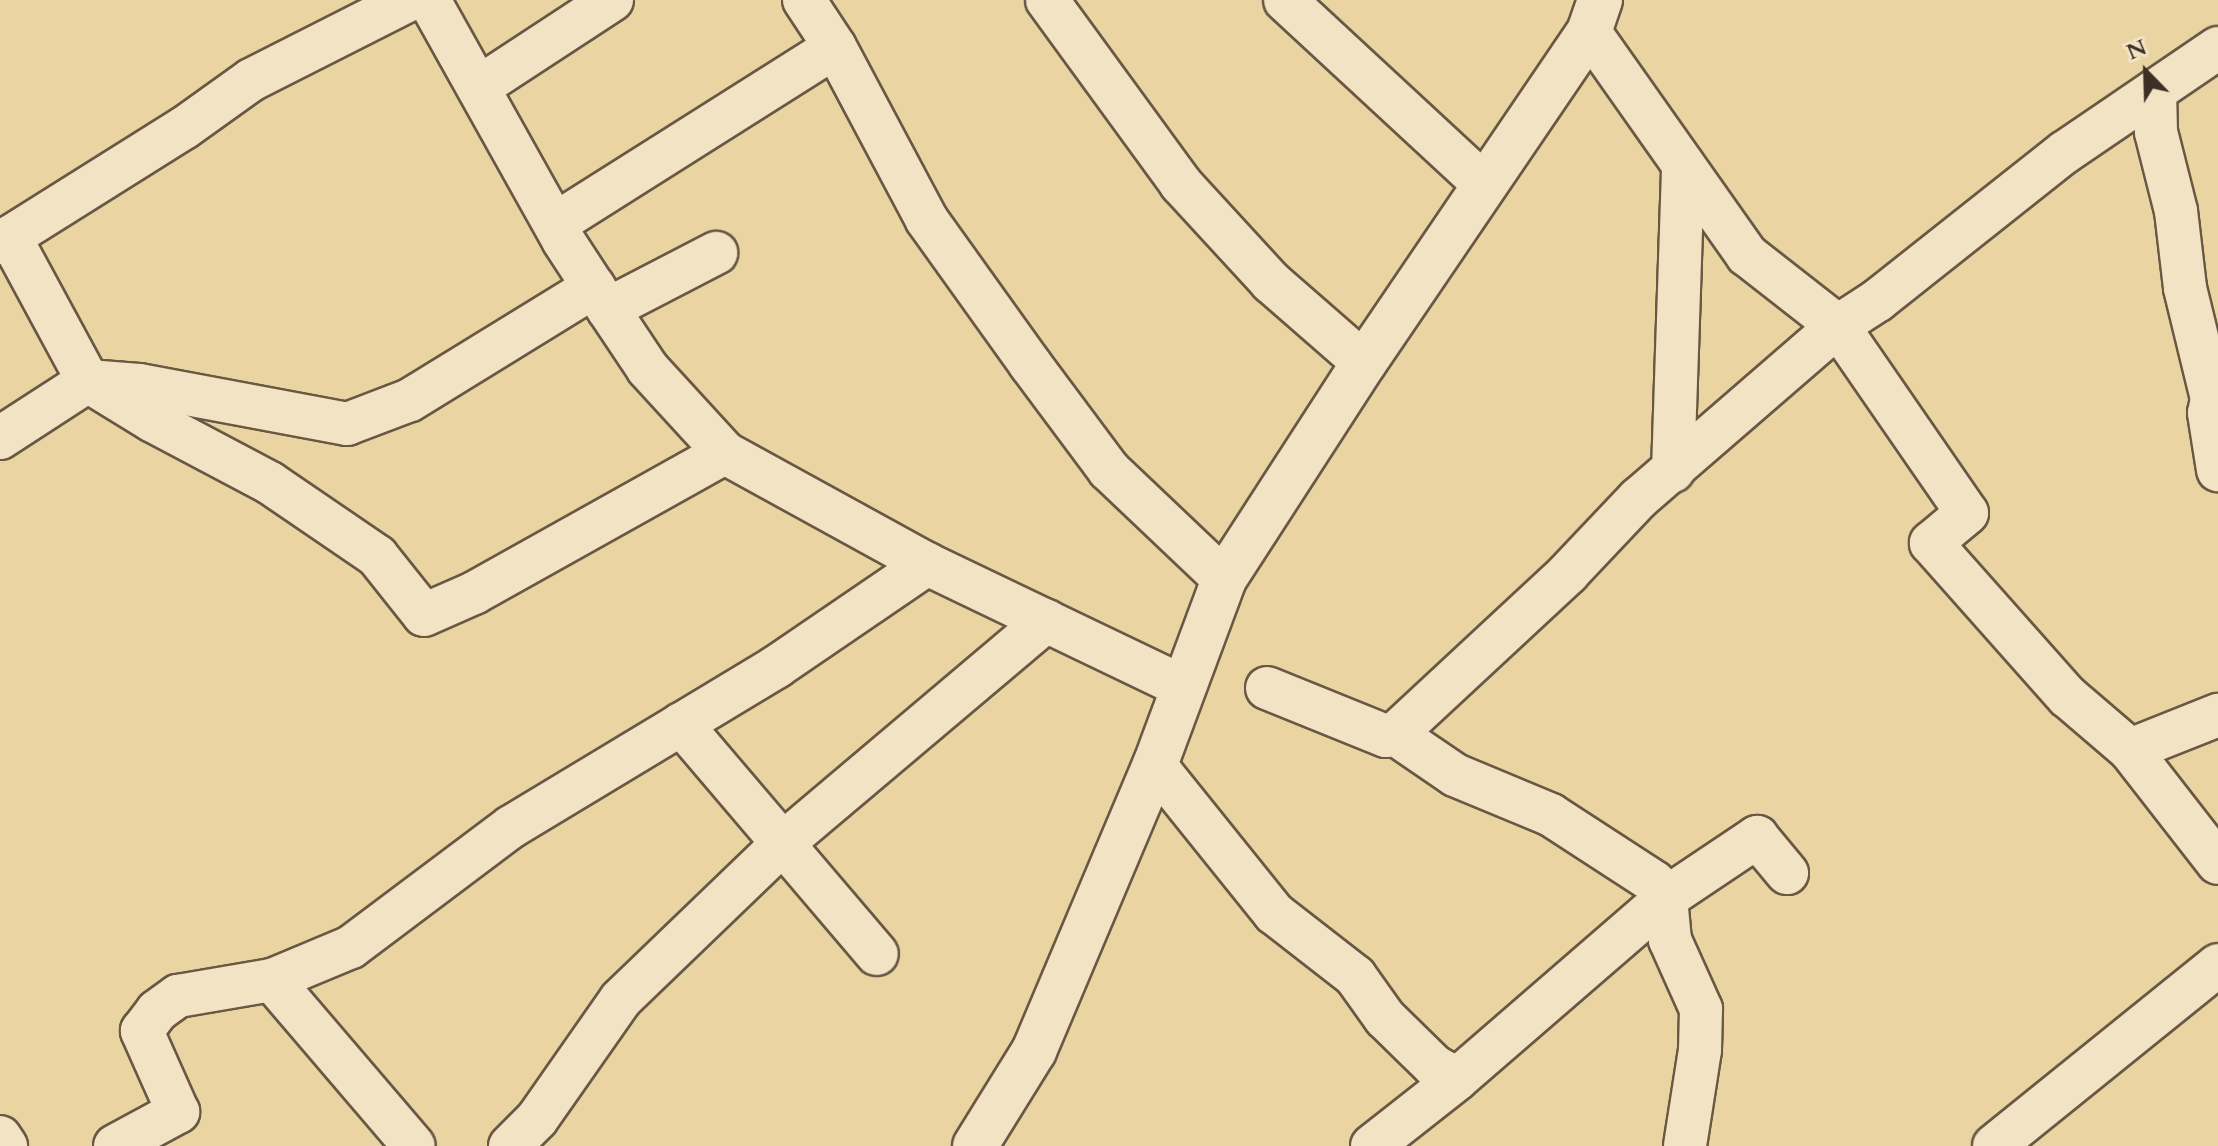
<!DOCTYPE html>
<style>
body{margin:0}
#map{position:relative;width:2218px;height:1146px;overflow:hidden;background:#e9d4a2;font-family:Cardo,serif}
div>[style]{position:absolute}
.roads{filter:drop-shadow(2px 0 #685844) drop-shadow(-2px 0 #685844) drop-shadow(0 2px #685844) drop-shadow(0 -2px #685844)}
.minor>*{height:42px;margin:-21px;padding:0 21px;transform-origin:21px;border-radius:21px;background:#f1e3c3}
.tertiary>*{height:44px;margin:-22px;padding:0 22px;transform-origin:22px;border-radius:22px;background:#f1e3c3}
span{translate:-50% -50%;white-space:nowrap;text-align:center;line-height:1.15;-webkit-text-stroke:7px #f1e3c3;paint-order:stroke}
.north{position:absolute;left:2106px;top:32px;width:80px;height:80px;-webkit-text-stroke:6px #f1e3c3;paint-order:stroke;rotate:337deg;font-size:22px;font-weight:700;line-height:32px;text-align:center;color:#3d2f25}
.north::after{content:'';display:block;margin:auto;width:28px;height:36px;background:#3d2f25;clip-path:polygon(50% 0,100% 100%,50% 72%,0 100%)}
</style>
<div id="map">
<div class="roads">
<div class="minor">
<i style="left:429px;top:0;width:275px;rotate:60.8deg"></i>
<i style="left:563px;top:240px;width:82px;rotate:56.9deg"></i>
<i style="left:608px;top:309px;width:72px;rotate:56.3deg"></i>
<i style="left:648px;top:369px;width:114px;rotate:47.5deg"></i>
<i style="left:725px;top:453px;width:230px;rotate:28.8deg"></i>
<i style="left:927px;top:564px;width:285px;rotate:25.6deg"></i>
<i style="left:804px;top:0;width:56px;rotate:56.6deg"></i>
<i style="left:835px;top:47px;width:196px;rotate:62deg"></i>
<i style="left:927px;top:220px;width:177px;rotate:54.4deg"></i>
<i style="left:1030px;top:364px;width:132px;rotate:53.3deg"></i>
<i style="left:1109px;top:470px;width:158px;rotate:43.5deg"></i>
<i style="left:1047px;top:0;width:228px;rotate:53.9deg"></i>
<i style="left:1181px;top:184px;width:133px;rotate:47.4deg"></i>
<i style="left:1271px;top:282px;width:123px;rotate:41.1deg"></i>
<i style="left:1285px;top:0;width:272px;rotate:42.8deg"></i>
<i style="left:1589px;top:31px;width:274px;rotate:54.8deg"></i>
<i style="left:1747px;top:255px;width:115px;rotate:38deg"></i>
<i style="left:1838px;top:326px;width:227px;rotate:55.4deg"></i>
<i style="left:1967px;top:513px;width:47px;rotate:140.2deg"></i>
<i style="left:1931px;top:543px;width:205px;rotate:48.4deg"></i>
<i style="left:2067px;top:696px;width:83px;rotate:40.6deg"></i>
<i style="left:2130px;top:750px;width:143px;rotate:52.1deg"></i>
<i style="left:479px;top:87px;width:159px;rotate:-33.2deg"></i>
<i style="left:2155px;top:91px;width:41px;rotate:88.6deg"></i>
<i style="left:2156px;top:132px;width:81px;rotate:75.8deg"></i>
<i style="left:2176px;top:211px;width:78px;rotate:83.3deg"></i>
<i style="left:2185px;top:288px;width:114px;rotate:76.3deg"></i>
<i style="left:2212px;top:399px;width:14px;rotate:102deg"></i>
<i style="left:2209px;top:413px;width:58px;rotate:81deg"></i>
<i style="left:555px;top:224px;width:331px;rotate:-32.3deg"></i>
<i style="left:10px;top:237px;width:205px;rotate:-32.1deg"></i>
<i style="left:184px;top:128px;width:82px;rotate:-35.6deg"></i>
<i style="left:251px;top:80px;width:177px;rotate:-26.9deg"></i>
<i style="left:0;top:243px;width:12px;rotate:-31deg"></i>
<i style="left:10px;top:237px;width:164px;rotate:61.6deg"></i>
<i style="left:88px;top:381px;width:51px;rotate:4.5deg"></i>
<i style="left:139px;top:385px;width:212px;rotate:10.6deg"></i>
<i style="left:347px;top:424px;width:67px;rotate:-20.9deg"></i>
<i style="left:410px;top:400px;width:216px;rotate:-31.6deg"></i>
<i style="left:608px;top:309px;width:122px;rotate:-27.4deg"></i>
<i style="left:0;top:438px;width:105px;rotate:-32.9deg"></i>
<i style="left:88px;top:381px;width:76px;rotate:31.6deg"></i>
<i style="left:153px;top:421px;width:132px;rotate:27.9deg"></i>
<i style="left:270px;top:483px;width:130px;rotate:34.3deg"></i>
<i style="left:377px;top:556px;width:75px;rotate:51.5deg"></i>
<i style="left:424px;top:615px;width:55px;rotate:-23.7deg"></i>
<i style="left:474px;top:593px;width:287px;rotate:-29.2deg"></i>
<i style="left:1673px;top:471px;width:306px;rotate:-88.1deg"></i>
<i style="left:1267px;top:688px;width:128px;rotate:22deg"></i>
<i style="left:1386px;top:736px;width:9px;rotate:-13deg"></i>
<i style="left:1395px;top:734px;width:73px;rotate:34.3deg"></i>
<i style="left:1455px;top:775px;width:104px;rotate:22.6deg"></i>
<i style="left:1551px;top:815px;width:123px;rotate:33deg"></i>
<i style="left:1654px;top:882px;width:20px;rotate:53deg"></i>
<i style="left:1666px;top:898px;width:42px;rotate:84.6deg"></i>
<i style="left:1670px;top:940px;width:76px;rotate:65.8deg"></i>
<i style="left:1701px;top:1009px;width:41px;rotate:91.4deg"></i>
<i style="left:1700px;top:1050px;width:97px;rotate:98.9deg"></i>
<i style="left:681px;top:724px;width:302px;rotate:49.6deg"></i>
<i style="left:1395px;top:734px;width:236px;rotate:-42.9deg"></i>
<i style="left:1568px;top:573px;width:102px;rotate:-46.6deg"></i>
<i style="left:1638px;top:499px;width:264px;rotate:-40.9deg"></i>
<i style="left:1838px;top:326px;width:48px;rotate:-33deg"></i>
<i style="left:1878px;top:300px;width:238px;rotate:-38.4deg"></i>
<i style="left:2065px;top:152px;width:185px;rotate:-34.2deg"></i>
<i style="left:2130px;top:750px;width:95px;rotate:-21.7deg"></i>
<i style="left:1155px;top:765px;width:190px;rotate:51.2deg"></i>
<i style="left:1274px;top:913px;width:103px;rotate:37.9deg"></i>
<i style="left:1355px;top:976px;width:52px;rotate:54.5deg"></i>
<i style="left:1385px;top:1018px;width:69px;rotate:44.4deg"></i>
<i style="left:1434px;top:1066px;width:26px;rotate:29deg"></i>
<i style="left:272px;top:980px;width:218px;rotate:49.5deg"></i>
<i style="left:0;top:1137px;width:11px;rotate:56deg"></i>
<i style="left:115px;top:1146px;width:72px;rotate:-28.4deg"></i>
<i style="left:178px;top:1112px;width:89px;rotate:-114deg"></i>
<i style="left:142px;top:1031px;width:25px;rotate:-53deg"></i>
<i style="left:157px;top:1011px;width:26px;rotate:-36deg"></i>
<i style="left:178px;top:996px;width:95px;rotate:-9.7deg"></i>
<i style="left:272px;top:980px;width:86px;rotate:-22.7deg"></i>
<i style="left:351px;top:947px;width:200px;rotate:-36.9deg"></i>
<i style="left:511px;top:827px;width:310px;rotate:-31.1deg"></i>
<i style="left:776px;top:667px;width:183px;rotate:-34.3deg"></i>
<i style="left:510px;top:1146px;width:38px;rotate:-45deg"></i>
<i style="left:537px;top:1119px;width:146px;rotate:-55deg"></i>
<i style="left:621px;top:999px;width:223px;rotate:-43.9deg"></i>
<i style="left:782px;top:844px;width:346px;rotate:-40.2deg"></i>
<i style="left:1372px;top:1146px;width:108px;rotate:-38.2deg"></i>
<i style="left:1457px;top:1079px;width:276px;rotate:-40.9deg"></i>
<i style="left:1666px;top:898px;width:110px;rotate:-33.8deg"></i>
<i style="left:1757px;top:837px;width:47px;rotate:50.2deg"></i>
<i style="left:1994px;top:1146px;width:288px;rotate:-38.9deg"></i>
</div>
<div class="tertiary">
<i style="left:975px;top:1146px;width:112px;rotate:-58.2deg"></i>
<i style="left:1034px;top:1051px;width:311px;rotate:-67.1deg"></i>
<i style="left:1155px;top:765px;width:198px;rotate:-69.6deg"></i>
<i style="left:1224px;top:579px;width:257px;rotate:-57.1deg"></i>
<i style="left:1364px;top:363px;width:400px;rotate:-55.8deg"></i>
<i style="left:1589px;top:32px;width:34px;rotate:-71deg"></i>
</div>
</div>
<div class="north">N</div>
</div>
